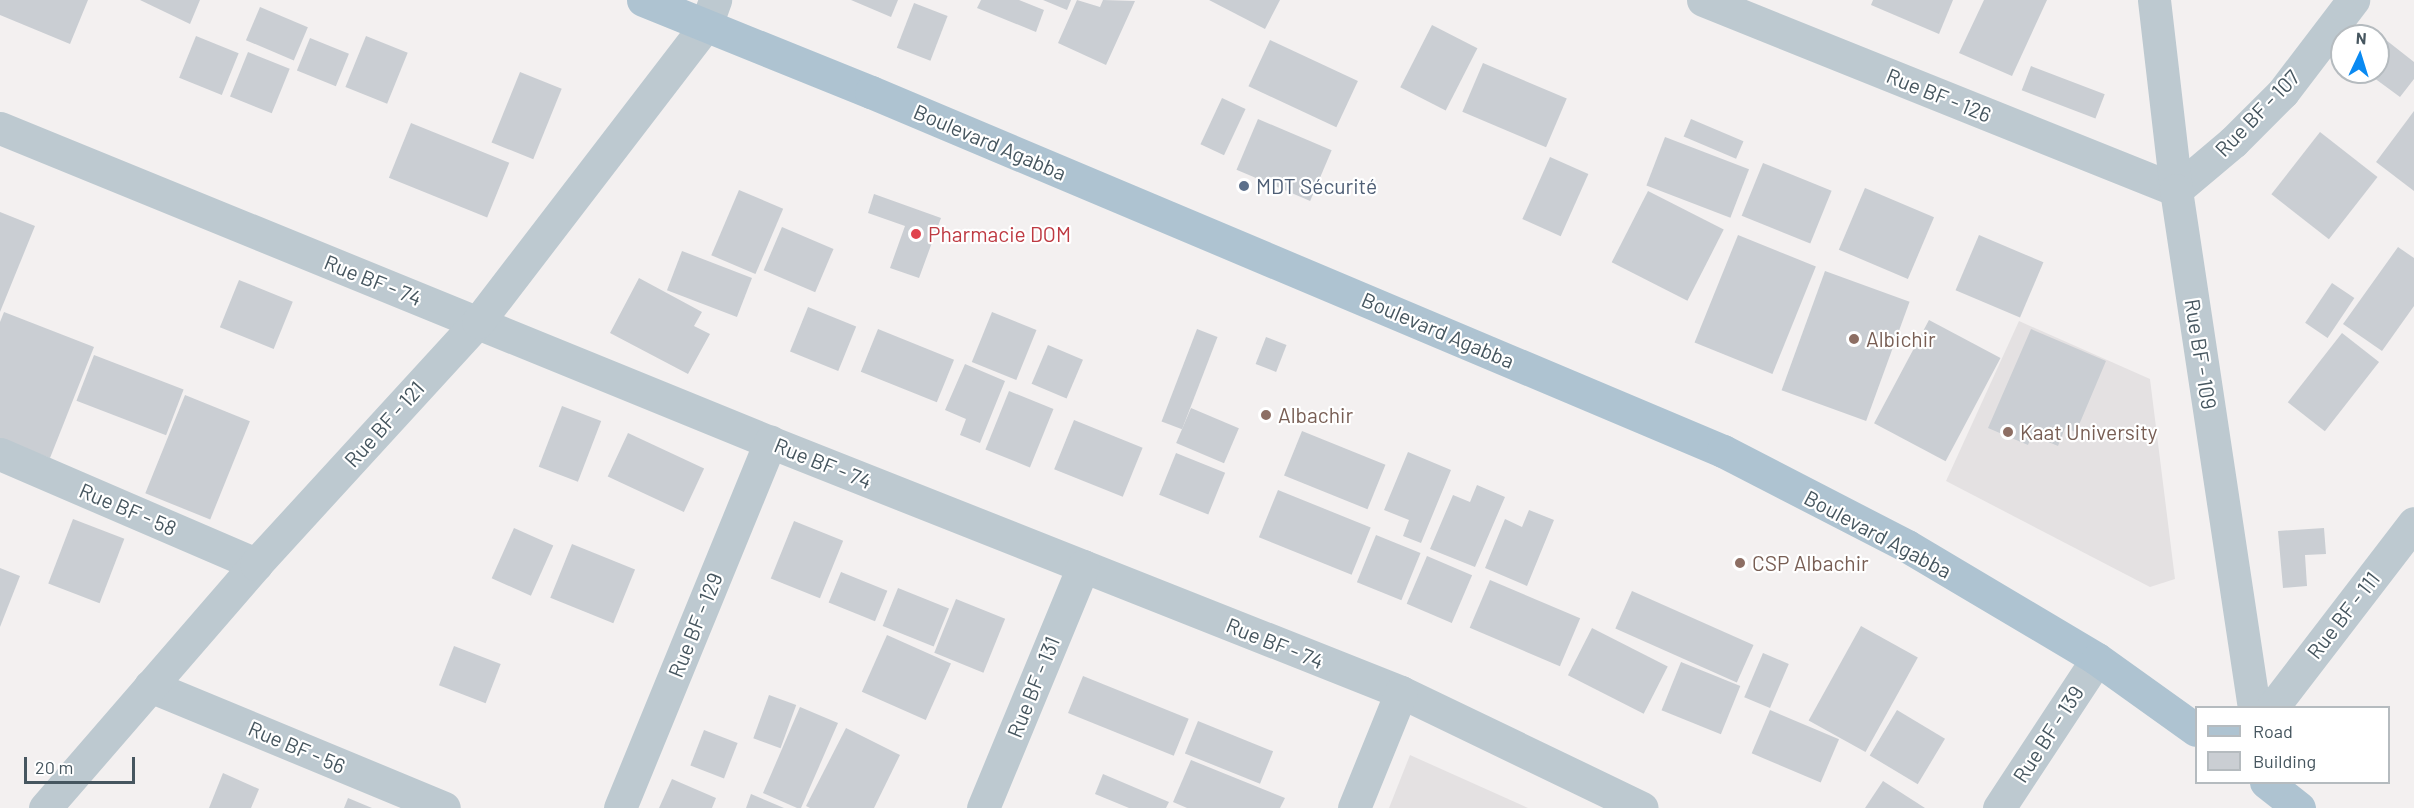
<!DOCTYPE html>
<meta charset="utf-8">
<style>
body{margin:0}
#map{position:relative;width:2414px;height:808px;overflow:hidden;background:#f3f0f0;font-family:Barlow,sans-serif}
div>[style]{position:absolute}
.education>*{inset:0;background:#e4e1e2}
.building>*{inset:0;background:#caced3;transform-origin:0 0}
.minor>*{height:33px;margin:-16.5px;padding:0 16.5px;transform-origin:16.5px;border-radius:16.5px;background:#bdc9d0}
.major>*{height:33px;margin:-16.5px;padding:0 16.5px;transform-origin:16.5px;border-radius:16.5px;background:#aec3d1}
.dots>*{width:16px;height:16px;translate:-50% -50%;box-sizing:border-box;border:3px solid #fff;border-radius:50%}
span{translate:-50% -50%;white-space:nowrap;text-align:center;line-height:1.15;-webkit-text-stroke:4.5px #fff;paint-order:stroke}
.street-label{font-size:21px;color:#46565f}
.service-label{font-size:21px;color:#4e5e75}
.left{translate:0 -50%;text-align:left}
.health-label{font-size:21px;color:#be3a42}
.education-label{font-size:21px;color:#785e54}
.legend{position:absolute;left:2195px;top:706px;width:195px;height:78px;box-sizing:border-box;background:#fff;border:2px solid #b5bbbf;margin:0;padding:8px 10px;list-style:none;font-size:18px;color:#46565f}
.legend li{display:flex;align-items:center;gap:12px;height:30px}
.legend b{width:30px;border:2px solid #b5bbbf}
.north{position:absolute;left:2330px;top:24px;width:60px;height:60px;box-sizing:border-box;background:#fff;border:2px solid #b5bbbf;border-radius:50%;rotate:4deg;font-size:16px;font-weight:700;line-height:24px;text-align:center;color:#46565f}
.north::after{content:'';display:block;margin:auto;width:21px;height:27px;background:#0a8af2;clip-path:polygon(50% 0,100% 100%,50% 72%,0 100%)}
.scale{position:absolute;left:24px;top:757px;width:111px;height:27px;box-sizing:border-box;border:3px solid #46565f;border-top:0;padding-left:8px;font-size:18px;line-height:21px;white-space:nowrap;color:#46565f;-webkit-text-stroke:4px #fff;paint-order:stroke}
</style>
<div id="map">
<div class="education">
<i style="clip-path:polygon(2019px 321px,2150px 379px,2175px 579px,2150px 587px,1946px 481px)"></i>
<i style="clip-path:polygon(1410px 755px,1528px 808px,1389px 808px)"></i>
</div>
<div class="building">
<i style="clip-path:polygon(0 0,88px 0,70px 44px,0 15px)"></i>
<i style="clip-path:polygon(140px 0,200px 0,190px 24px)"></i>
<i style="clip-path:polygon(851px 0,898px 0,891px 17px)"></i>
<i style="clip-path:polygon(981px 0,1019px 0,1044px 10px,1036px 32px,977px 8px)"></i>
<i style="clip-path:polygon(1043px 0,1071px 0,1067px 10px)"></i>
<i style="clip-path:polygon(1077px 0,1100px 7px,1103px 0,1135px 1px,1106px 65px,1058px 43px)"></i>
<i style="clip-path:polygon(1209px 0,1280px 0,1265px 29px)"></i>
<i style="clip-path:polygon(1873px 0,1953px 0,1939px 34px,1871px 5px)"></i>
<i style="clip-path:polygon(1984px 0,2047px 0,2012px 76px,1959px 53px)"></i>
<i style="left:914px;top:3px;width:36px;height:48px;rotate:21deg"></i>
<i style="left:260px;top:7px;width:52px;height:36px;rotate:23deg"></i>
<i style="left:1432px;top:25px;width:51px;height:70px;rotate:27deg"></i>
<i style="left:196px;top:36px;width:46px;height:45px;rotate:22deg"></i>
<i style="left:366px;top:36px;width:45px;height:55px;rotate:22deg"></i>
<i style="left:310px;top:38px;width:42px;height:35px;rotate:22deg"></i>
<i style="left:1270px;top:40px;width:97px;height:51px;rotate:25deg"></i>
<i style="clip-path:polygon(2386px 40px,2414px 62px,2414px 79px,2400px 97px,2366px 72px,2378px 72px,2378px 50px)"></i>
<i style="left:248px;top:52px;width:45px;height:48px;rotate:22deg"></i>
<i style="left:1483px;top:63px;width:91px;height:53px;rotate:23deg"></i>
<i style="left:2031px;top:66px;width:79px;height:26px;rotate:21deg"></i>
<i style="left:520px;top:72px;width:45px;height:76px;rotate:22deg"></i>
<i style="left:1222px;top:98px;width:26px;height:51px;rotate:25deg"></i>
<i style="clip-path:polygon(2414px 111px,2414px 191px,2376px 162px)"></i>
<i style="left:1258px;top:119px;width:80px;height:55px;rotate:23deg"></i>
<i style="left:1691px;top:119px;width:57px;height:19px;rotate:23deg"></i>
<i style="left:411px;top:123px;width:106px;height:59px;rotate:22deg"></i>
<i style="left:2320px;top:132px;width:73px;height:79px;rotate:38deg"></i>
<i style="left:1665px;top:137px;width:90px;height:52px;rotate:21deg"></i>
<i style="left:1550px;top:157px;width:42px;height:68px;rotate:24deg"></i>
<i style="left:1763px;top:163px;width:74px;height:57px;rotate:22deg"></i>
<i style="left:1865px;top:188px;width:75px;height:67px;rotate:23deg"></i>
<i style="left:739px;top:190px;width:48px;height:71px;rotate:23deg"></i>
<i style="left:1648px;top:191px;width:85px;height:80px;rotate:27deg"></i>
<i style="clip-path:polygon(874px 194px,941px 218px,919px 278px,890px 268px,905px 226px,868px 213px)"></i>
<i style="clip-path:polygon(0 212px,35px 226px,0 312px)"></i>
<i style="left:782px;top:227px;width:56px;height:47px;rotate:23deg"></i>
<i style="left:1738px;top:235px;width:84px;height:116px;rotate:22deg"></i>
<i style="left:1979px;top:235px;width:70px;height:60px;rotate:23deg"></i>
<i style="clip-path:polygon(2398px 247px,2414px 258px,2414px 306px,2382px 351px,2343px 324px)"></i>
<i style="left:682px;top:251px;width:75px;height:42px;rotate:21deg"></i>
<i style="left:1825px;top:271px;width:90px;height:127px;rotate:20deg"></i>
<i style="clip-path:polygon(639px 278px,702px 312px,694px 326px,710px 334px,688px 374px,610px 333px)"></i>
<i style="left:239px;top:280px;width:58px;height:51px;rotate:22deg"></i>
<i style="left:2332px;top:283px;width:27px;height:48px;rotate:34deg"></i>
<i style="left:808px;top:307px;width:52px;height:48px;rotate:22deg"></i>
<i style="clip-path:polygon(4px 312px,94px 347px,50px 458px,0 439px,0 322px)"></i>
<i style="left:992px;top:312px;width:48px;height:54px;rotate:22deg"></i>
<i style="left:1929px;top:320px;width:81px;height:117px;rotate:28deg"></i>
<i style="left:878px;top:329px;width:82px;height:46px;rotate:22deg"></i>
<i style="left:1197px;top:329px;width:22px;height:99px;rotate:21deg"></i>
<i style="clip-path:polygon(2031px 329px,2106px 361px,2076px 432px,2065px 428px,2058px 446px,2032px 435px,2028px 445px,1988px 428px)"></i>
<i style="left:2342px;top:333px;width:47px;height:88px;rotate:38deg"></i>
<i style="left:1266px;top:337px;width:22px;height:29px;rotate:21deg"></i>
<i style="left:1048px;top:345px;width:38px;height:42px;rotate:23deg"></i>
<i style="left:94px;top:355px;width:96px;height:49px;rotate:21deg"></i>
<i style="clip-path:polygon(965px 364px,1005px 381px,980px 443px,960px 435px,966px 419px,945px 410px)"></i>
<i style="left:1009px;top:391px;width:48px;height:63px;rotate:22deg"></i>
<i style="left:185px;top:395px;width:70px;height:106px;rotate:22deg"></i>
<i style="left:562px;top:406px;width:42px;height:65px;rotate:21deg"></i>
<i style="left:1191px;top:408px;width:52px;height:38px;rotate:23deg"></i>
<i style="left:1074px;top:420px;width:74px;height:53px;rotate:22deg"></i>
<i style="left:1302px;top:431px;width:90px;height:48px;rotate:22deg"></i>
<i style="left:628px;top:433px;width:84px;height:48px;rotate:25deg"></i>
<i style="clip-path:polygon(1408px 452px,1451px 470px,1421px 543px,1403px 536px,1409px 520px,1384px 510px)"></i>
<i style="left:1176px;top:453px;width:53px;height:45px;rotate:22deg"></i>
<i style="clip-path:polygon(1477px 485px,1505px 497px,1475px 567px,1430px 549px,1453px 495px,1470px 502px)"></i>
<i style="left:1278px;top:490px;width:100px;height:51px;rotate:22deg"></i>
<i style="clip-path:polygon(1529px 510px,1554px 520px,1527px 586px,1485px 568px,1505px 519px,1522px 527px)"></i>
<i style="left:73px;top:519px;width:55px;height:69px;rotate:21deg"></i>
<i style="left:794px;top:521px;width:53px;height:62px;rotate:22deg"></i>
<i style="left:514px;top:528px;width:43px;height:55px;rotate:24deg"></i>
<i style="clip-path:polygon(2324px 528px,2326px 554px,2305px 555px,2307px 586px,2283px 588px,2278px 531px)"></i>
<i style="left:1376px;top:535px;width:48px;height:51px;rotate:22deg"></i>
<i style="left:572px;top:544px;width:68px;height:58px;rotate:22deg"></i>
<i style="left:1427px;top:556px;width:49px;height:52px;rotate:23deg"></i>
<i style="clip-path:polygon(0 568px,20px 576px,0 627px)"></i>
<i style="left:841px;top:572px;width:50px;height:33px;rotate:22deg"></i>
<i style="left:1490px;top:580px;width:98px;height:52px;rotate:23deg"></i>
<i style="left:898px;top:588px;width:55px;height:41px;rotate:22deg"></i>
<i style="left:1632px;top:591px;width:133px;height:41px;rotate:24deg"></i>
<i style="left:956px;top:599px;width:53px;height:58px;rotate:22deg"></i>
<i style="left:1861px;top:626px;width:65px;height:108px;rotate:29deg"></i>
<i style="left:1592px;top:628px;width:85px;height:53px;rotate:27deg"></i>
<i style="left:887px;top:635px;width:70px;height:62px;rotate:24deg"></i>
<i style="left:454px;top:646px;width:50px;height:42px;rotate:21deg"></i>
<i style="left:1763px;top:653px;width:28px;height:48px;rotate:23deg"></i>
<i style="left:1681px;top:662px;width:64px;height:52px;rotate:22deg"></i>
<i style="left:1083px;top:676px;width:114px;height:40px;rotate:22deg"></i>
<i style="left:769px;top:695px;width:29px;height:46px;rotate:20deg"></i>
<i style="clip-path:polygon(800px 707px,838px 723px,801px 808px,797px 808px,763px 793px)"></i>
<i style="left:1770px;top:710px;width:75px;height:47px;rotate:23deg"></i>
<i style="left:1897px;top:710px;width:56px;height:53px;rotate:31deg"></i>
<i style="left:1198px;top:721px;width:81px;height:35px;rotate:22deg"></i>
<i style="clip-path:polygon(846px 728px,900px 755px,874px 808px,810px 808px,806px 806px)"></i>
<i style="left:704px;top:730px;width:36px;height:38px;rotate:21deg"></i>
<i style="clip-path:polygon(1191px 760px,1285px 798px,1280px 808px,1187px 808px,1173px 802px)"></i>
<i style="clip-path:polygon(223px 773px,259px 789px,251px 808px,209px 808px)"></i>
<i style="clip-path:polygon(1103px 774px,1169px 802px,1166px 808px,1129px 808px,1095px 794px)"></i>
<i style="clip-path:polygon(672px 779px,716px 798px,712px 808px,659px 808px)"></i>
<i style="clip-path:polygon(1883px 781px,1925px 808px,1865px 808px)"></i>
<i style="clip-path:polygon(751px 794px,784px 808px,746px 808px)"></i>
<i style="clip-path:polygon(348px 798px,372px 808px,344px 808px)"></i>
</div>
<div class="minor">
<i style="left:1703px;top:0;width:510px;rotate:21.88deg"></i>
<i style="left:2176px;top:190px;width:75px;rotate:-40.1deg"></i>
<i style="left:2233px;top:142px;width:71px;rotate:-45deg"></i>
<i style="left:2283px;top:92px;width:116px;rotate:-52.7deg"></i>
<i style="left:2154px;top:0;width:191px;rotate:83.4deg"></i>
<i style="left:2176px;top:190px;width:524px;rotate:81.44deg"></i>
<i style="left:0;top:128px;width:832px;rotate:22.19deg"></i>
<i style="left:770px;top:442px;width:679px;rotate:21.61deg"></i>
<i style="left:1401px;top:692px;width:267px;rotate:25.7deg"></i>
<i style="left:0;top:454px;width:279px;rotate:23.3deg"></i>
<i style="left:150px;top:686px;width:318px;rotate:22.5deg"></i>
<i style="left:2272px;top:708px;width:233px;rotate:-52.5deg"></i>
<i style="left:45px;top:808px;width:323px;rotate:-49.1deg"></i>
<i style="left:256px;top:564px;width:328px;rotate:-47.5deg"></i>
<i style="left:478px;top:322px;width:374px;rotate:-52.5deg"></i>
<i style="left:706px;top:25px;width:27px;rotate:-70deg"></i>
<i style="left:620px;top:808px;width:396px;rotate:-67.7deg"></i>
<i style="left:983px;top:808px;width:262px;rotate:-67.5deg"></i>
<i style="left:1354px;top:808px;width:125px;rotate:-67.9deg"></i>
<i style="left:1999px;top:808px;width:178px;rotate:-56.7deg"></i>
</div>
<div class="major">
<i style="left:643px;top:0;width:246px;rotate:22deg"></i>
<i style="left:871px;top:92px;width:925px;rotate:22.85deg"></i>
<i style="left:1723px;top:451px;width:207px;rotate:27.3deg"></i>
<i style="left:1907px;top:546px;width:221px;rotate:30.7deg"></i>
<i style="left:2097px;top:659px;width:122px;rotate:35.6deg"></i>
<i style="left:2266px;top:782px;width:42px;rotate:38.2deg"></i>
</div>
<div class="dots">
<i style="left:1244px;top:186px;background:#5c6f8a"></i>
<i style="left:916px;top:234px;background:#e0444e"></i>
<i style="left:1854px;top:339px;background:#8d6e63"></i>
<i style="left:1266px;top:415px;background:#8d6e63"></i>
<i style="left:2008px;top:432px;background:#8d6e63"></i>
<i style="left:1740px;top:563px;background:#8d6e63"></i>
</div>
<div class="street-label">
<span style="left:1939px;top:95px;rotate:22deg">Rue BF - 126</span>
<span style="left:2257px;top:113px;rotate:-46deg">Rue BF - 107</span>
<span style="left:990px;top:142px;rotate:23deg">Boulevard Agabba</span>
<span style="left:373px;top:280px;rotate:22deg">Rue BF - 74</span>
<span style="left:1438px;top:330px;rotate:23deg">Boulevard Agabba</span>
<span style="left:2201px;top:354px;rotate:81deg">Rue BF - 109</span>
<span style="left:384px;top:424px;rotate:-48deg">Rue BF - 121</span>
<span style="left:823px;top:463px;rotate:22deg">Rue BF - 74</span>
<span style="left:128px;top:509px;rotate:23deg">Rue BF - 58</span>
<span style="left:1878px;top:534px;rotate:28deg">Boulevard Agabba</span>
<span style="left:2343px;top:615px;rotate:-52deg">Rue BF - 111</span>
<span style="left:695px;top:625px;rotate:-68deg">Rue BF - 129</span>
<span style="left:1275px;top:643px;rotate:22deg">Rue BF - 74</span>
<span style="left:1033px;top:687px;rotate:-68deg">Rue BF - 131</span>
<span style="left:2048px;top:734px;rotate:-57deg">Rue BF - 139</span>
<span style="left:297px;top:747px;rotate:23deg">Rue BF - 56</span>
</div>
<div class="service-label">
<span class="left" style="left:1256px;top:186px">MDT Sécurité</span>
</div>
<div class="health-label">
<span class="left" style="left:928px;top:234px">Pharmacie DOM</span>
</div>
<div class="education-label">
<span class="left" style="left:1866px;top:339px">Albichir</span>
<span class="left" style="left:1278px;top:415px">Albachir</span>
<span class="left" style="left:2020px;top:432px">Kaat University</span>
<span class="left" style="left:1752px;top:563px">CSP Albachir</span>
</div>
<ul class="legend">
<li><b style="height:8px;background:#aec3d1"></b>Road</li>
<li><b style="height:16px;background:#caced3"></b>Building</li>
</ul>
<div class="north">N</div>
<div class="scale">20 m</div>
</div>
